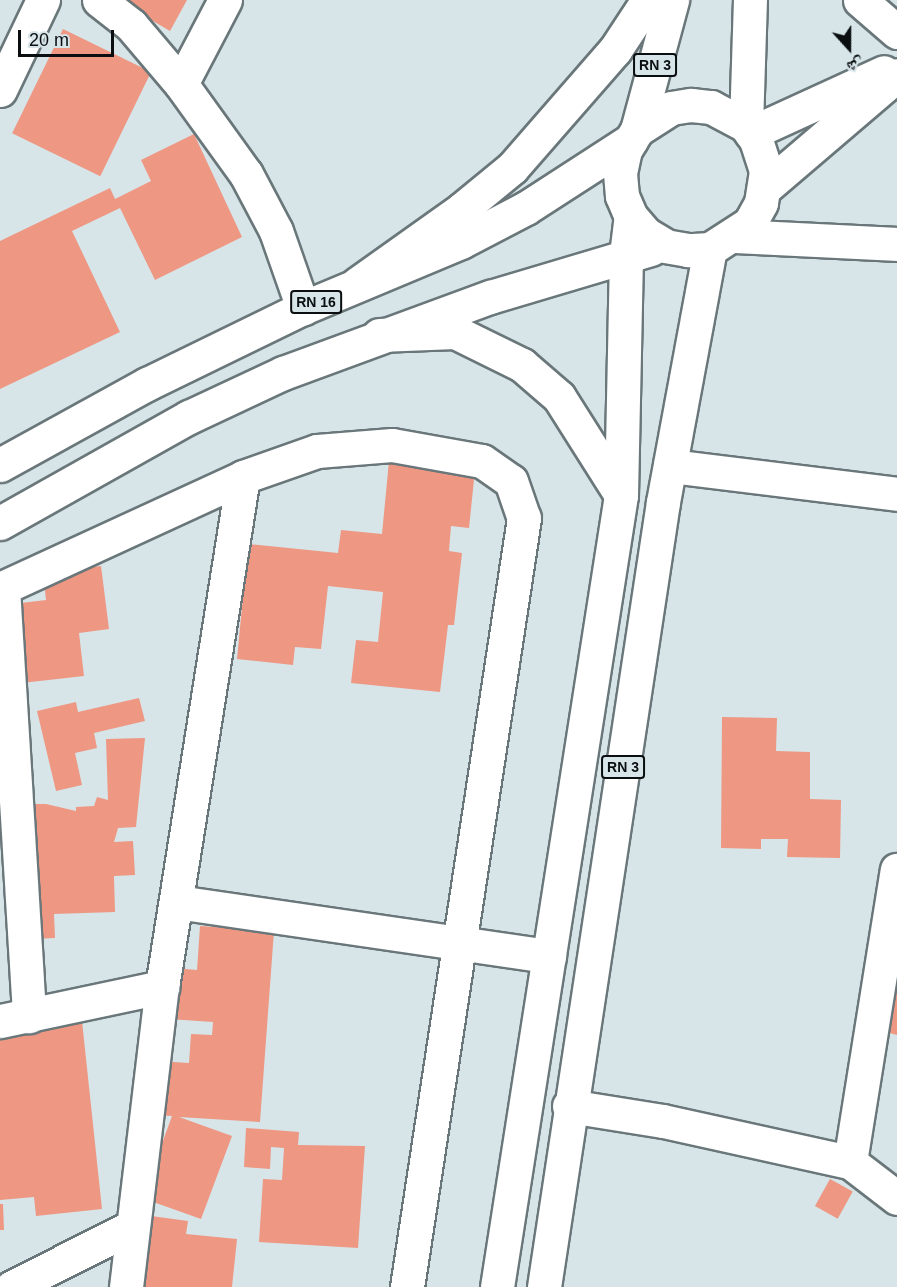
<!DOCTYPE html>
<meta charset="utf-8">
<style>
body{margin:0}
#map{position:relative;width:897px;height:1287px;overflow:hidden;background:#d7e5e9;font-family:Helvetica,"Noto Naskh Arabic",sans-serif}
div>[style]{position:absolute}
.building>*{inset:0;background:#ee9782;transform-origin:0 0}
.roads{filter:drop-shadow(2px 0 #6a777a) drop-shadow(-2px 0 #6a777a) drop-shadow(0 2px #6a777a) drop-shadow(0 -2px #6a777a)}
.minor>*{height:33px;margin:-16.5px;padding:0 16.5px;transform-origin:16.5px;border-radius:16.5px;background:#fff}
.major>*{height:33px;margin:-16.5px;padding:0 16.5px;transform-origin:16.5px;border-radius:16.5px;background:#fff}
.highway>*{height:33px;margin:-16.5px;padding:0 16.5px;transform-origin:16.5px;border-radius:16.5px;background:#fff}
span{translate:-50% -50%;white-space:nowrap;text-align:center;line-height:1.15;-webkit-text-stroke:5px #d7e5e9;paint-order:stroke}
.shield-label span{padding:2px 4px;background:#d7e5e9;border:2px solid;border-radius:4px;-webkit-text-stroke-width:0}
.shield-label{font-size:14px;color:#0a0e10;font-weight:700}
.north{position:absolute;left:819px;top:18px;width:60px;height:60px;-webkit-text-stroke:4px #d7e5e9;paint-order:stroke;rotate:159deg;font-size:16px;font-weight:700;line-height:24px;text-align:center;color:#0a0e10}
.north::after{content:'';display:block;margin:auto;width:21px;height:27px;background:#0a0e10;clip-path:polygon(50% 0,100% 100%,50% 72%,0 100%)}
.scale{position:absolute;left:18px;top:30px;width:96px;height:27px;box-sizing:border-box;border:3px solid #0a0e10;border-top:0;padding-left:8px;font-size:18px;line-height:21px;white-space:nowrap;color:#0a0e10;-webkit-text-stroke:4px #d7e5e9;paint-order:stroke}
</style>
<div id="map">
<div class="building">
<i style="clip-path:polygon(117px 0,187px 0,170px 31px)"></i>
<i style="left:63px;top:29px;width:98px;height:116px;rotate:26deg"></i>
<i style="clip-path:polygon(194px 134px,242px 237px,155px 280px,120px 208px,72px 231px,120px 332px,0 389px,0 241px,110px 188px,115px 199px,151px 181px,141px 160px)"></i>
<i style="clip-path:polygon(389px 461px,475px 470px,469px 528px,451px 526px,449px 551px,462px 553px,454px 625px,448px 625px,440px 692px,351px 683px,356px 640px,378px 642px,383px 592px,328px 586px,321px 649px,295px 647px,293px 665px,237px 659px,248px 544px,338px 553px,341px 530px,382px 534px)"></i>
<i style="clip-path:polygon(101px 566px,109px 629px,79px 633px,84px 676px,13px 684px,4px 605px,46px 600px,43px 573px)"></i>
<i style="clip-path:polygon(139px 698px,145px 721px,94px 733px,97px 748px,75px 753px,82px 785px,56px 791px,37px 711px,76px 702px,78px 712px)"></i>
<i style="clip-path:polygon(722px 717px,777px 718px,776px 751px,810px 752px,810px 799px,841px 800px,840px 858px,787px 857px,788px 839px,761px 839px,761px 849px,721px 848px)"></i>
<i style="clip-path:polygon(145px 738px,136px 827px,118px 828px,114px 842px,133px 841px,135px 875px,114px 876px,115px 912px,54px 914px,55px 938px,32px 939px,29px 804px,46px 804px,76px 811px,76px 807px,94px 806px,97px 797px,108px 800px,106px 739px)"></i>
<i style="clip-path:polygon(200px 926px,274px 931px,260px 1122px,179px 1117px,232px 1136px,201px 1219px,142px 1198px,172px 1116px,154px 1115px,158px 1061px,189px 1063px,191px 1034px,212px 1035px,213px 1022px,169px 1019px,173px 968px,197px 970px)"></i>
<i style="clip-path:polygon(897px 938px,897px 1035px,874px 1029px)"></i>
<i style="clip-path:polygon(82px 1021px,102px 1209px,36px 1216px,34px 1197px,0 1200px,0 1030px)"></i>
<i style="clip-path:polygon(246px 1128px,299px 1132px,298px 1145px,365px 1146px,358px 1248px,259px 1242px,263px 1179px,282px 1180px,284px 1148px,271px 1147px,270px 1169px,244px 1167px)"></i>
<i style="left:830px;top:1179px;width:26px;height:31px;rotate:29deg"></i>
<i style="clip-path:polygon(0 1204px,3px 1204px,4px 1230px,0 1230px)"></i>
<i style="clip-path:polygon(144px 1215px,188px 1221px,186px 1234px,237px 1239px,232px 1287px,138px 1287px)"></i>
</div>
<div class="roads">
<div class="minor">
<i style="left:99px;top:0;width:41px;rotate:38deg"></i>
<i style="left:131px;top:25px;width:77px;rotate:49.7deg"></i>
<i style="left:181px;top:84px;width:111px;rotate:54.2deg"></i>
<i style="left:246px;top:174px;width:64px;rotate:62.2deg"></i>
<i style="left:276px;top:231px;width:82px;rotate:70.7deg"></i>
<i style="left:181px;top:84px;width:95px;rotate:-62.4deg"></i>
<i style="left:0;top:90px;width:100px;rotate:-64.5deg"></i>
<i style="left:736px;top:236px;width:161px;rotate:2.8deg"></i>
<i style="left:670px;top:466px;width:229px;rotate:7deg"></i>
<i style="left:3px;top:588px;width:429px;rotate:86.5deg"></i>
<i style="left:0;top:589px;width:268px;rotate:-24.7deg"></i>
<i style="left:243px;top:477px;width:78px;rotate:-19.4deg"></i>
<i style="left:317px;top:451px;width:75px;rotate:-4.6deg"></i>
<i style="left:392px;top:445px;width:91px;rotate:10.1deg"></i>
<i style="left:482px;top:461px;width:35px;rotate:35deg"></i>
<i style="left:511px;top:481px;width:39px;rotate:71deg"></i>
<i style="left:524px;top:518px;width:778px;rotate:98.65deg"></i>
<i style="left:177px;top:902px;width:376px;rotate:8.3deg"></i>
<i style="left:0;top:1021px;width:166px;rotate:-11.9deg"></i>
<i style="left:569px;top:1106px;width:95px;rotate:9.1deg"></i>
<i style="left:663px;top:1121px;width:191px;rotate:12.4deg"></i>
<i style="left:850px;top:1162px;width:59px;rotate:37.5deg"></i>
<i style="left:850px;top:1162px;width:296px;rotate:-80.9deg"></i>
<i style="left:12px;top:1287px;width:134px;rotate:-26.6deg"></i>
<i style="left:126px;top:1287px;width:302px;rotate:-83.2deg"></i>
<i style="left:162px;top:987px;width:516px;rotate:-80.98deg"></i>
</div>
<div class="major">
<i style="left:860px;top:0;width:49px;rotate:40.9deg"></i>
<i style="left:751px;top:133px;width:146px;rotate:-24.6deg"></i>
<i style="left:766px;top:187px;width:172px;rotate:-40.5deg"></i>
<i style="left:0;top:465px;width:168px;rotate:-28.9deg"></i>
<i style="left:147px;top:384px;width:174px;rotate:-26deg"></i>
<i style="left:303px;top:308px;width:171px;rotate:-22.7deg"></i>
<i style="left:461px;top:242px;width:73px;rotate:-27.6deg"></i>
<i style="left:526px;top:208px;width:125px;rotate:-32.9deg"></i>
<i style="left:0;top:523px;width:217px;rotate:-29.3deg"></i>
<i style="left:189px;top:417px;width:104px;rotate:-25.1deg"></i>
<i style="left:283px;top:373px;width:221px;rotate:-20.2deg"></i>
<i style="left:490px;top:297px;width:168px;rotate:-16.6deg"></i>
</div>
<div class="highway">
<i style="left:746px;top:126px;width:126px;rotate:-88.2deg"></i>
<i style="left:637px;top:130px;width:40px;rotate:-32.9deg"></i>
<i style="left:671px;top:108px;width:20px;rotate:-9deg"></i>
<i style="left:691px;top:105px;width:20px;rotate:6deg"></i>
<i style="left:711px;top:107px;width:40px;rotate:28deg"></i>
<i style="left:746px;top:126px;width:17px;rotate:54deg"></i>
<i style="left:756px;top:140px;width:33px;rotate:72deg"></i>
<i style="left:766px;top:171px;width:32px;rotate:99deg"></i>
<i style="left:761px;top:203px;width:23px;rotate:119deg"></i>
<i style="left:750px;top:223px;width:48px;rotate:147deg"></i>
<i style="left:710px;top:249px;width:22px;rotate:177deg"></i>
<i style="left:688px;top:250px;width:22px;rotate:-170deg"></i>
<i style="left:666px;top:246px;width:23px;rotate:-149deg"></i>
<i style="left:646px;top:234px;width:23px;rotate:-131deg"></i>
<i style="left:631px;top:217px;width:23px;rotate:-113deg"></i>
<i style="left:622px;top:196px;width:23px;rotate:-95deg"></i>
<i style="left:620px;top:173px;width:24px;rotate:-78deg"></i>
<i style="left:625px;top:150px;width:23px;rotate:-59deg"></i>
<i style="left:637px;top:130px;width:135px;rotate:-74.9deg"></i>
<i style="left:357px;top:284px;width:129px;rotate:-35.5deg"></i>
<i style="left:462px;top:209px;width:65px;rotate:-39.4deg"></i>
<i style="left:512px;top:168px;width:157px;rotate:-48.9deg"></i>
<i style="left:615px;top:50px;width:60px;rotate:-56.6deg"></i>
<i style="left:379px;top:335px;width:76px;rotate:-2.3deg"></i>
<i style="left:455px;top:332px;width:75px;rotate:26.2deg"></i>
<i style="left:522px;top:365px;width:49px;rotate:40.9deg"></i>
<i style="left:559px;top:397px;width:116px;rotate:57.7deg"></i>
<i style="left:497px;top:1287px;width:802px;rotate:-81.1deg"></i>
<i style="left:621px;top:495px;width:240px;rotate:-88.8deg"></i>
<i style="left:626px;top:255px;width:38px;rotate:-83deg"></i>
<i style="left:544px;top:1287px;width:794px;rotate:-81.38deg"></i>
<i style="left:663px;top:502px;width:257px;rotate:-79.5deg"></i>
</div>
</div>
<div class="shield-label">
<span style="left:655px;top:65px">RN 3</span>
<span style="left:316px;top:302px">RN 16</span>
<span style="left:623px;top:767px">RN 3</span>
</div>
<div class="north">ش</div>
<div class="scale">20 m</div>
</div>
